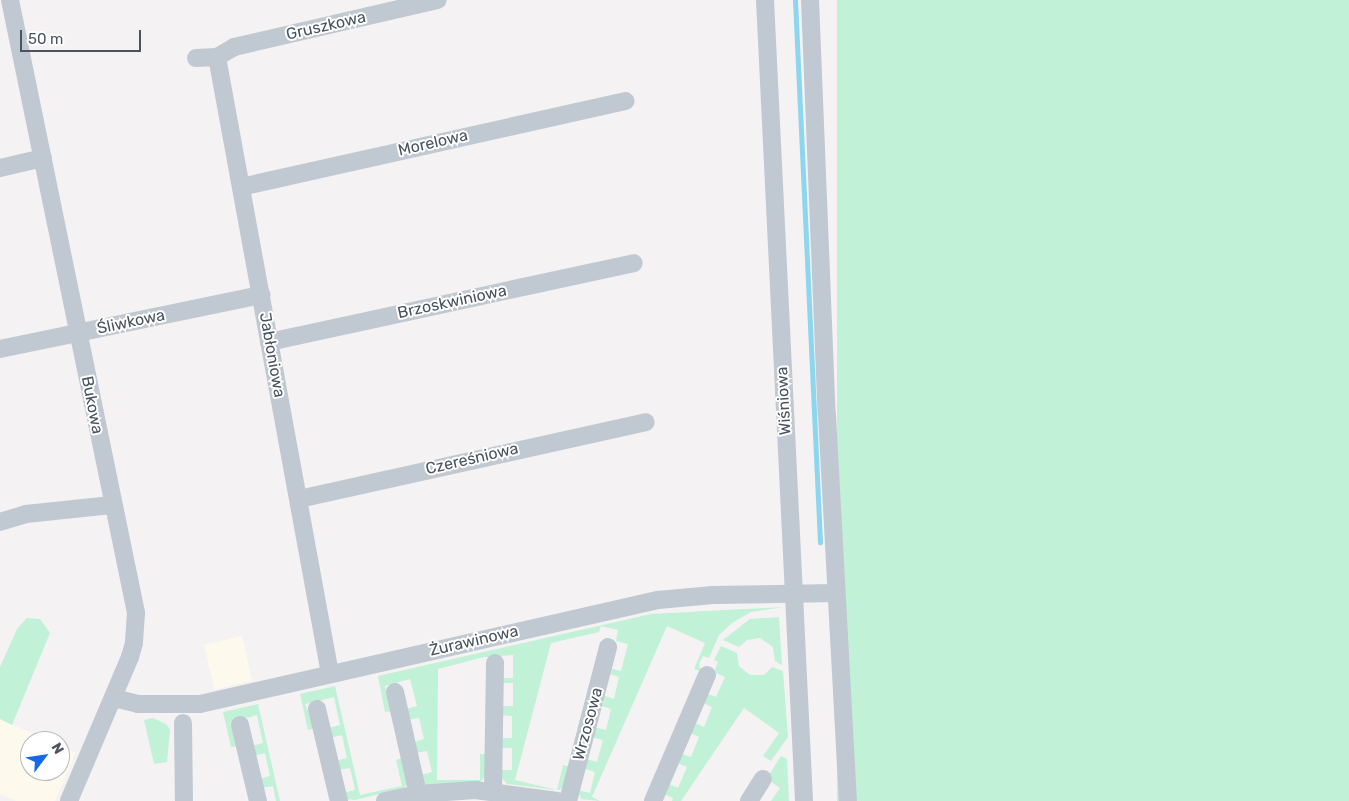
<!DOCTYPE html>
<meta charset="utf-8">
<style>
body{margin:0}
#map{position:relative;width:1349px;height:801px;overflow:hidden;background:#f4f2f2;font-family:Rubik,sans-serif}
div>[style]{position:absolute}
.commercial>*{inset:0;background:#fdf9ed;transform-origin:0 0}
.green>*{inset:0;background:#c1f1d6;transform-origin:0 0}
.stream>*{height:5px;margin:-2.5px;padding:0 2.5px;transform-origin:2.5px;border-radius:2.5px;background:#8dd6ef}
.minor>*{height:18px;margin:-9px;padding:0 9px;transform-origin:9px;border-radius:9px;background:#c0c8d1}
span{translate:-50% -50%;white-space:nowrap;text-align:center;line-height:1.15;-webkit-text-stroke:4px #fff;paint-order:stroke}
.street-label{font-size:16px;color:#495460}
.north{position:absolute;left:20px;top:731px;width:50px;height:50px;box-sizing:border-box;background:#fff;border:1px solid #b6bbbf;border-radius:50%;rotate:59deg;font-size:14px;font-weight:700;line-height:20px;text-align:center;color:#495460}
.north::after{content:'';display:block;margin:auto;width:18px;height:22px;background:#1568eb;clip-path:polygon(50% 0,100% 100%,50% 72%,0 100%)}
.scale{position:absolute;left:20px;top:30px;width:121px;height:22px;box-sizing:border-box;border:2px solid #495460;border-top:0;padding-left:6px;font-size:15px;line-height:18px;white-space:nowrap;color:#495460;-webkit-text-stroke:4px #fff;paint-order:stroke}
</style>
<div id="map">
<div class="commercial">
<i style="left:242px;top:636px;width:46px;height:39px;rotate:77deg"></i>
<i style="clip-path:polygon(0 719px,49px 741px,30px 741px,30px 771px,60px 771px,60px 746px,76px 753px,55px 801px,17px 801px,0 794px)"></i>
</div>
<div class="green">
<i style="left:837px;top:0;width:512px;height:802px"></i>
<i style="clip-path:polygon(784px 607px,751px 612px,732px 623px,719px 635px,709px 658px,703px 656px,699px 664px,701px 671px,694px 669px,705px 643px,667px 626px,592px 797px,600px 801px,581px 799px,578px 790px,590px 793px,595px 772px,583px 768px,586px 759px,597px 762px,603px 740px,591px 737px,594px 727px,606px 730px,611px 709px,599px 705px,602px 695px,614px 699px,619px 677px,607px 673px,609px 668px,621px 671px,628px 644px,616px 641px,618px 630px,601px 626px,599px 632px,551px 643px,515px 780px,557px 790px,563px 765px,571px 767px,565px 786px,559px 790px,557px 790px,507px 784px,501px 777px,500px 770px,512px 770px,512px 748px,500px 748px,500px 738px,512px 738px,512px 716px,501px 715px,501px 706px,513px 706px,513px 683px,501px 683px,501px 678px,513px 678px,513px 655px,484px 657px,438px 669px,437px 780px,480px 780px,480px 754px,487px 754px,487px 774px,480px 782px,428px 786px,423px 783px,420px 775px,432px 772px,427px 751px,415px 753px,412px 743px,424px 739px,419px 718px,407px 720px,405px 709px,417px 706px,410px 679px,385px 686px,392px 711px,385px 712px,378px 676px,651px 614px)"></i>
<i style="clip-path:polygon(779px 617px,782px 665px,775px 661px,773px 647px,760px 638px,747px 640px,739px 647px,723px 640px,750px 619px)"></i>
<i style="clip-path:polygon(27px 618px,40px 619px,50px 633px,12px 725px,0 719px,0 667px,17px 629px)"></i>
<i style="clip-path:polygon(721px 646px,737px 653px,739px 666px,750px 675px,764px 675px,772px 667px,783px 671px,788px 737px,771px 761px,763px 756px,779px 733px,744px 708px,681px 801px,672px 801px,673px 798px,662px 793px,666px 783px,678px 788px,687px 767px,675px 762px,679px 753px,691px 757px,699px 737px,688px 732px,692px 722px,704px 727px,712px 707px,701px 702px,705px 693px,716px 697px,725px 677px,714px 672px,718px 662px,714px 660px)"></i>
<i style="clip-path:polygon(335px 686px,360px 795px,402px 786px,396px 760px,403px 758px,408px 784px,404px 788px,355px 800px,346px 799px,343px 793px,355px 790px,350px 768px,338px 770px,335px 761px,347px 758px,342px 735px,330px 738px,328px 728px,340px 725px,334px 697px,305px 704px,315px 728px,308px 730px,300px 694px)"></i>
<i style="clip-path:polygon(258px 704px,280px 801px,276px 801px,273px 786px,261px 788px,259px 779px,270px 776px,265px 753px,253px 756px,251px 746px,263px 743px,257px 715px,230px 723px,238px 746px,231px 747px,223px 712px)"></i>
<i style="clip-path:polygon(153px 718px,166px 724px,170px 730px,167px 762px,154px 764px,144px 720px)"></i>
<i style="clip-path:polygon(781px 756px,787px 759px,789px 801px,771px 801px,780px 788px,770px 781px,772px 777px,769px 775px)"></i>
</div>
<div class="stream">
<i style="left:795px;top:0;width:543px;rotate:87.36deg"></i>
</div>
<div class="minor">
<i style="left:10px;top:0;width:626px;rotate:78.38deg"></i>
<i style="left:136px;top:613px;width:30px;rotate:94deg"></i>
<i style="left:134px;top:643px;width:15px;rotate:106deg"></i>
<i style="left:130px;top:657px;width:156px;rotate:113deg"></i>
<i style="left:765px;top:0;width:802px;rotate:87.21deg"></i>
<i style="left:810px;top:0;width:415px;rotate:87.7deg"></i>
<i style="left:827px;top:415px;width:387px;rotate:86.9deg"></i>
<i style="left:217px;top:57px;width:20px;rotate:-30deg"></i>
<i style="left:234px;top:47px;width:209px;rotate:-13deg"></i>
<i style="left:196px;top:58px;width:21px;rotate:-3deg"></i>
<i style="left:217px;top:57px;width:627px;rotate:79.62deg"></i>
<i style="left:0;top:168px;width:44px;rotate:-13.1deg"></i>
<i style="left:241px;top:187px;width:394px;rotate:-12.6deg"></i>
<i style="left:269px;top:342px;width:373px;rotate:-12.2deg"></i>
<i style="left:0;top:349px;width:267px;rotate:-11.7deg"></i>
<i style="left:299px;top:499px;width:355px;rotate:-12.5deg"></i>
<i style="left:0;top:522px;width:27px;rotate:-17deg"></i>
<i style="left:26px;top:514px;width:86px;rotate:-6deg"></i>
<i style="left:395px;top:692px;width:105px;rotate:77.3deg"></i>
<i style="left:114px;top:698px;width:25px;rotate:14deg"></i>
<i style="left:138px;top:704px;width:62px"></i>
<i style="left:200px;top:704px;width:470px;rotate:-12.8deg"></i>
<i style="left:658px;top:600px;width:55px;rotate:-5.2deg"></i>
<i style="left:713px;top:595px;width:123px;rotate:-0.9deg"></i>
<i style="left:317px;top:709px;width:95px;rotate:76.6deg"></i>
<i style="left:183px;top:723px;width:78px;rotate:89.3deg"></i>
<i style="left:240px;top:725px;width:78px;rotate:76.7deg"></i>
<i style="left:493px;top:791px;width:128px;rotate:-89.1deg"></i>
<i style="left:385px;top:801px;width:34px;rotate:-12deg"></i>
<i style="left:418px;top:794px;width:57px;rotate:-4deg"></i>
<i style="left:475px;top:790px;width:83px;rotate:7.6deg"></i>
<i style="left:568px;top:801px;width:159px;rotate:-75.4deg"></i>
<i style="left:653px;top:801px;width:137px;rotate:-66.8deg"></i>
<i style="left:749px;top:801px;width:26px;rotate:-58deg"></i>
</div>
<div class="street-label">
<span style="left:326px;top:26px;rotate:-13deg">Gruszkowa</span>
<span style="left:433px;top:143px;rotate:-13deg">Morelowa</span>
<span style="left:452px;top:302px;rotate:-12deg">Brzoskwiniowa</span>
<span style="left:131px;top:322px;rotate:-12deg">Śliwkowa</span>
<span style="left:272px;top:355px;rotate:80deg">Jabłoniowa</span>
<span style="left:784px;top:401px;rotate:-93deg">Wiśniowa</span>
<span style="left:92px;top:405px;rotate:79deg">Bukowa</span>
<span style="left:472px;top:459px;rotate:-13deg">Czereśniowa</span>
<span style="left:474px;top:641px;rotate:-13deg">Żurawinowa</span>
<span style="left:588px;top:724px;rotate:-75deg">Wrzosowa</span>
</div>
<div class="north">N</div>
<div class="scale">50 m</div>
</div>
